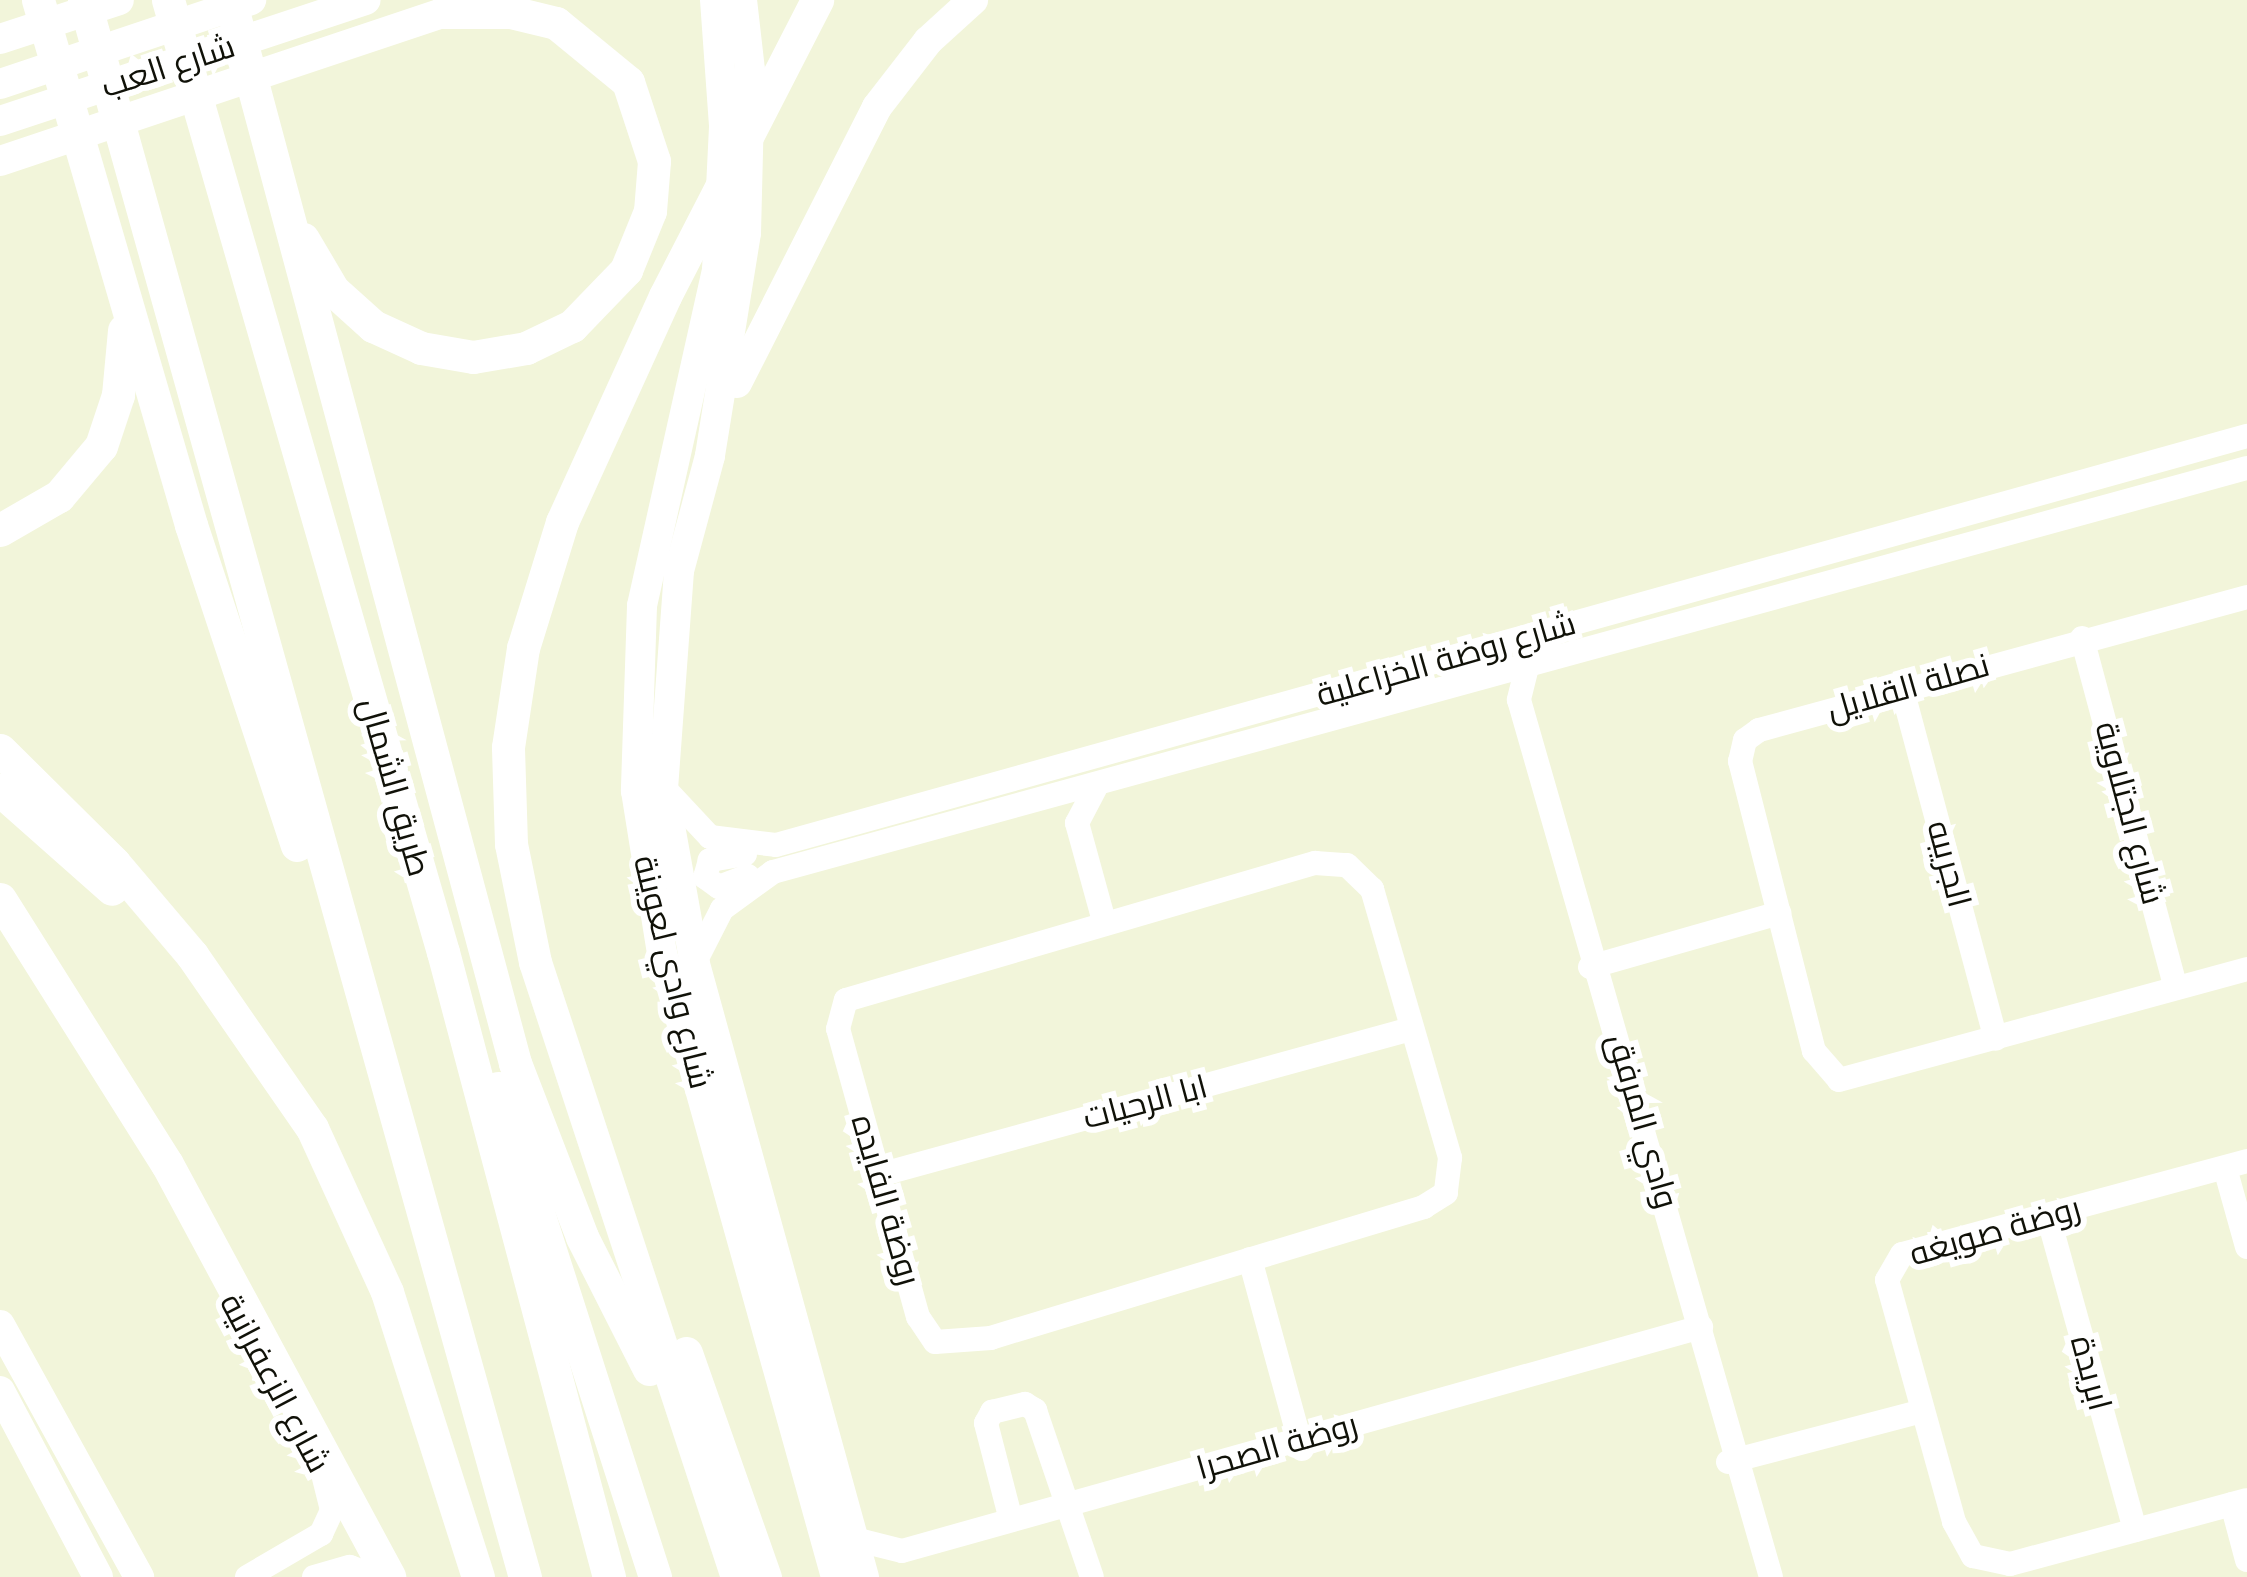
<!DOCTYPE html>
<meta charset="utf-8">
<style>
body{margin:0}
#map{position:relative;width:2247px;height:1577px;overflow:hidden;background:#f2f5da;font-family:"Public Sans",Cairo,sans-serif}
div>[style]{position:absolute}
.minor>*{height:24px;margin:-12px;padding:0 12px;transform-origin:12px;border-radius:12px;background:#fff}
.major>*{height:30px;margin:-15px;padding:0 15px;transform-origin:15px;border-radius:15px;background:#fff}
.highway>*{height:33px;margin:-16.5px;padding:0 16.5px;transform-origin:16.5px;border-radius:16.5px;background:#fff}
span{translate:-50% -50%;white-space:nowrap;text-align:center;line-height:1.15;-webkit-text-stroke:12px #fff;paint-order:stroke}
.street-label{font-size:33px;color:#101108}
</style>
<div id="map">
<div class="minor">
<i style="left:2247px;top:597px;width:506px;rotate:164.75deg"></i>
<i style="left:1759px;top:730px;width:17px;rotate:144deg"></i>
<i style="left:1745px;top:740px;width:22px;rotate:103deg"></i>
<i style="left:1740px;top:761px;width:299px;rotate:75.7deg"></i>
<i style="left:1814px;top:1051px;width:38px;rotate:49deg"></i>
<i style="left:1839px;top:1080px;width:423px;rotate:-15.2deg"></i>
<i style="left:2082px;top:638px;width:362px;rotate:75deg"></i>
<i style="left:1527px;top:667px;width:34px;rotate:104deg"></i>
<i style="left:1519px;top:700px;width:912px;rotate:73.97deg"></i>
<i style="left:1902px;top:689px;width:362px;rotate:75deg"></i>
<i style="left:1097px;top:785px;width:43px;rotate:117.8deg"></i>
<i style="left:1077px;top:823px;width:102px;rotate:74.6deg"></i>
<i style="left:666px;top:790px;width:64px;rotate:46.9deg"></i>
<i style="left:710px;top:837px;width:66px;rotate:6.9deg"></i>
<i style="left:776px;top:845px;width:1527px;rotate:-15.54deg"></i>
<i style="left:745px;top:854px;width:36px;rotate:170deg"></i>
<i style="left:710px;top:860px;width:18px;rotate:106deg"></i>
<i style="left:705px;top:877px;width:17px;rotate:36deg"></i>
<i style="left:719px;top:887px;width:31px;rotate:-21deg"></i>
<i style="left:1315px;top:863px;width:32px;rotate:4deg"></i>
<i style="left:1347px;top:865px;width:35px;rotate:44deg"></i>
<i style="left:1372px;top:889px;width:280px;rotate:73.8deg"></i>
<i style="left:1450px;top:1158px;width:35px;rotate:97deg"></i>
<i style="left:1446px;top:1193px;width:26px;rotate:148deg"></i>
<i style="left:1424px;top:1207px;width:452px;rotate:163.2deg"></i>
<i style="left:991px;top:1338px;width:56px;rotate:175.9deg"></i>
<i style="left:935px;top:1342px;width:30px;rotate:-124deg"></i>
<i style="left:918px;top:1317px;width:299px;rotate:-105.5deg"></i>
<i style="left:838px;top:1029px;width:30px;rotate:-75deg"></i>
<i style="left:846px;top:1000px;width:489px;rotate:-16.3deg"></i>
<i style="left:695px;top:962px;width:59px;rotate:-63deg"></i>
<i style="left:722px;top:909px;width:63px;rotate:-36deg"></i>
<i style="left:773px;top:872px;width:1528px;rotate:-15.33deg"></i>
<i style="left:1590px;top:967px;width:197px;rotate:-15.9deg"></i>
<i style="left:2247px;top:1161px;width:357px;rotate:164.9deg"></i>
<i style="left:1902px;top:1254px;width:30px;rotate:120deg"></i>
<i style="left:1887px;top:1280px;width:251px;rotate:74.5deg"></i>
<i style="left:1954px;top:1522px;width:39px;rotate:61deg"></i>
<i style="left:1973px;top:1556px;width:38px;rotate:12deg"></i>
<i style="left:2010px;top:1564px;width:245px;rotate:-15.1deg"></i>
<i style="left:2225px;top:1168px;width:82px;rotate:74.4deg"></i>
<i style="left:879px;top:1175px;width:552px;rotate:-15.35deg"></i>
<i style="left:2048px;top:1216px;width:326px;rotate:74.5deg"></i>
<i style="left:1250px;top:1259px;width:197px;rotate:74.7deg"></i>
<i style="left:1728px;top:1462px;width:201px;rotate:-14.7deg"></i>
<i style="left:2232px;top:1504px;width:58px;rotate:75deg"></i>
<i style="left:1011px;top:1520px;width:100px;rotate:-104.5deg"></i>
<i style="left:986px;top:1423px;width:13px;rotate:-61deg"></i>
<i style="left:992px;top:1412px;width:34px;rotate:-14deg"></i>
<i style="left:1025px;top:1404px;width:12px;rotate:31deg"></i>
<i style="left:1035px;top:1410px;width:176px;rotate:71.2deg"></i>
<i style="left:854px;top:1539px;width:49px;rotate:14deg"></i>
<i style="left:902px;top:1551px;width:830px;rotate:-15.66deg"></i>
<i style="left:247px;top:1577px;width:86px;rotate:-30.2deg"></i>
<i style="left:321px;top:1534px;width:26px;rotate:-65deg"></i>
<i style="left:332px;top:1510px;width:37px;rotate:-104deg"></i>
<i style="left:314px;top:1577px;width:37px;rotate:-16deg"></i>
<i style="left:350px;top:1567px;width:28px;rotate:21deg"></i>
</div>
<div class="major">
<i style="left:715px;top:0;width:127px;rotate:85.9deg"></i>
<i style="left:724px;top:127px;width:143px;rotate:92.8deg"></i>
<i style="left:717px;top:270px;width:344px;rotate:102.6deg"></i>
<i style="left:642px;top:606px;width:185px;rotate:91.9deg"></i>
<i style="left:636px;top:791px;width:164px;rotate:80.9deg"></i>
<i style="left:662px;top:953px;width:648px;rotate:74.42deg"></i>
<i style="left:742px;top:0;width:70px;rotate:83.5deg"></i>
<i style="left:750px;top:70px;width:163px;rotate:91.4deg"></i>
<i style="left:746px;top:233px;width:226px;rotate:99.2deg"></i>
<i style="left:710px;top:456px;width:119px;rotate:105.1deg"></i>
<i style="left:679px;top:571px;width:217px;rotate:94.2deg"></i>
<i style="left:663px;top:787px;width:180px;rotate:79.8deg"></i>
<i style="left:695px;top:964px;width:636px;rotate:74.59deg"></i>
<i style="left:0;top:39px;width:125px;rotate:-18.1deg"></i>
<i style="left:0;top:84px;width:265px;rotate:-18.5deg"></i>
<i style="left:0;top:121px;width:385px;rotate:-18.3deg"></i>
<i style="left:0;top:161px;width:491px;rotate:-18.5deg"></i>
<i style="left:737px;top:383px;width:309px;rotate:-63.1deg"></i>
<i style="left:877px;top:107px;width:83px;rotate:-52.3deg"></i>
<i style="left:928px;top:41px;width:61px;rotate:-42.3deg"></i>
<i style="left:0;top:1325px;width:288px;rotate:61.1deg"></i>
<i style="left:0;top:1391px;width:210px;rotate:62.2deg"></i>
</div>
<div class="highway">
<i style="left:38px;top:0;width:547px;rotate:73.75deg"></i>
<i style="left:191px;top:525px;width:337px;rotate:71.7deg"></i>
<i style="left:84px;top:0;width:1638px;rotate:74.38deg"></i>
<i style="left:168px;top:0;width:991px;rotate:73.89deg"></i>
<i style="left:443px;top:952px;width:647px;rotate:75.13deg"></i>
<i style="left:230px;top:0;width:1101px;rotate:74.99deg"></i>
<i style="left:515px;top:1063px;width:186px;rotate:68.9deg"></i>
<i style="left:582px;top:1237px;width:148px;rotate:63.1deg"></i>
<i style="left:303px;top:239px;width:59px;rotate:59.5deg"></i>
<i style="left:333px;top:290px;width:54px;rotate:42deg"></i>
<i style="left:373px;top:326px;width:53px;rotate:24.6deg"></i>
<i style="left:421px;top:348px;width:53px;rotate:9.8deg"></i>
<i style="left:473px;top:357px;width:54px;rotate:-9.6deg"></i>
<i style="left:526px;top:348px;width:51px;rotate:-25.6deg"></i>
<i style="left:572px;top:326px;width:78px;rotate:-46deg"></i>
<i style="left:626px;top:270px;width:64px;rotate:-67.9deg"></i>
<i style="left:650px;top:211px;width:50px;rotate:-85.4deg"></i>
<i style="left:654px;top:161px;width:83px;rotate:-108.2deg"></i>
<i style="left:628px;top:82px;width:93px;rotate:-140.7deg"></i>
<i style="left:556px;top:23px;width:46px;rotate:-166.3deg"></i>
<i style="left:511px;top:12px;width:67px;rotate:180deg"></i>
<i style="left:0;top:530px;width:68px;rotate:-30deg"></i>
<i style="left:59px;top:496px;width:65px;rotate:-50deg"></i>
<i style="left:101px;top:446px;width:54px;rotate:-71.6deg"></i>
<i style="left:118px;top:395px;width:65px;rotate:-84.7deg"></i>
<i style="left:0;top:750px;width:161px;rotate:44.7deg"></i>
<i style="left:114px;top:863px;width:121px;rotate:49.7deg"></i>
<i style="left:192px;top:955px;width:211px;rotate:55.3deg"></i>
<i style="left:312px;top:1128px;width:180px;rotate:65.4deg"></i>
<i style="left:387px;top:1292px;width:299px;rotate:72.3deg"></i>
<i style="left:0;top:790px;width:149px;rotate:41.5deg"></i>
<i style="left:0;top:899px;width:313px;rotate:57.8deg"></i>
<i style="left:167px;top:1164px;width:469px;rotate:61.7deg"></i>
<i style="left:498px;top:1088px;width:514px;rotate:72.2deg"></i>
<i style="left:686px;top:1353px;width:238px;rotate:70.6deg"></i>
<i style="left:737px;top:1577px;width:647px;rotate:-108.18deg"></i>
<i style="left:535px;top:962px;width:120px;rotate:-101.5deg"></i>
<i style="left:511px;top:844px;width:97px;rotate:-91.8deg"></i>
<i style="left:508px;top:747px;width:100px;rotate:-81.4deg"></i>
<i style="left:523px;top:648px;width:132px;rotate:-72.8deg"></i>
<i style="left:562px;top:522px;width:248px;rotate:-65.5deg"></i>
<i style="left:665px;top:296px;width:333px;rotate:-62.8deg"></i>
</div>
<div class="street-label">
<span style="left:168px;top:66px;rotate:-18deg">شارع العب</span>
<span style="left:1446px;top:659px;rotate:-16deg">شارع روضة الخزاعلية</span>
<span style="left:1908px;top:687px;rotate:-16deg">نصلة القلايل</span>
<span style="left:395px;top:787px;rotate:74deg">طريق الشمال</span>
<span style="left:2130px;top:813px;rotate:75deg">شارع الجتلاوية</span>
<span style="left:1949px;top:864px;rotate:75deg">الجريبه</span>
<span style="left:673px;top:972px;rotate:76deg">شارع وادي لعوينة</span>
<span style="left:1145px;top:1102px;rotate:-15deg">ابا الرحيات</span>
<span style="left:1643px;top:1121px;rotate:74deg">وادي المرفق</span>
<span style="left:886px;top:1200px;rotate:74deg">روضة الفايده</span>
<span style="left:1995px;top:1231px;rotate:-16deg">روضة صويغه</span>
<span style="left:2091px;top:1373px;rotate:75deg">ابريدة</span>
<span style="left:275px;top:1383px;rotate:62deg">شارع الزعفرانية</span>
<span style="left:1277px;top:1446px;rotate:-16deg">روضة الصحرا</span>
</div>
</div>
